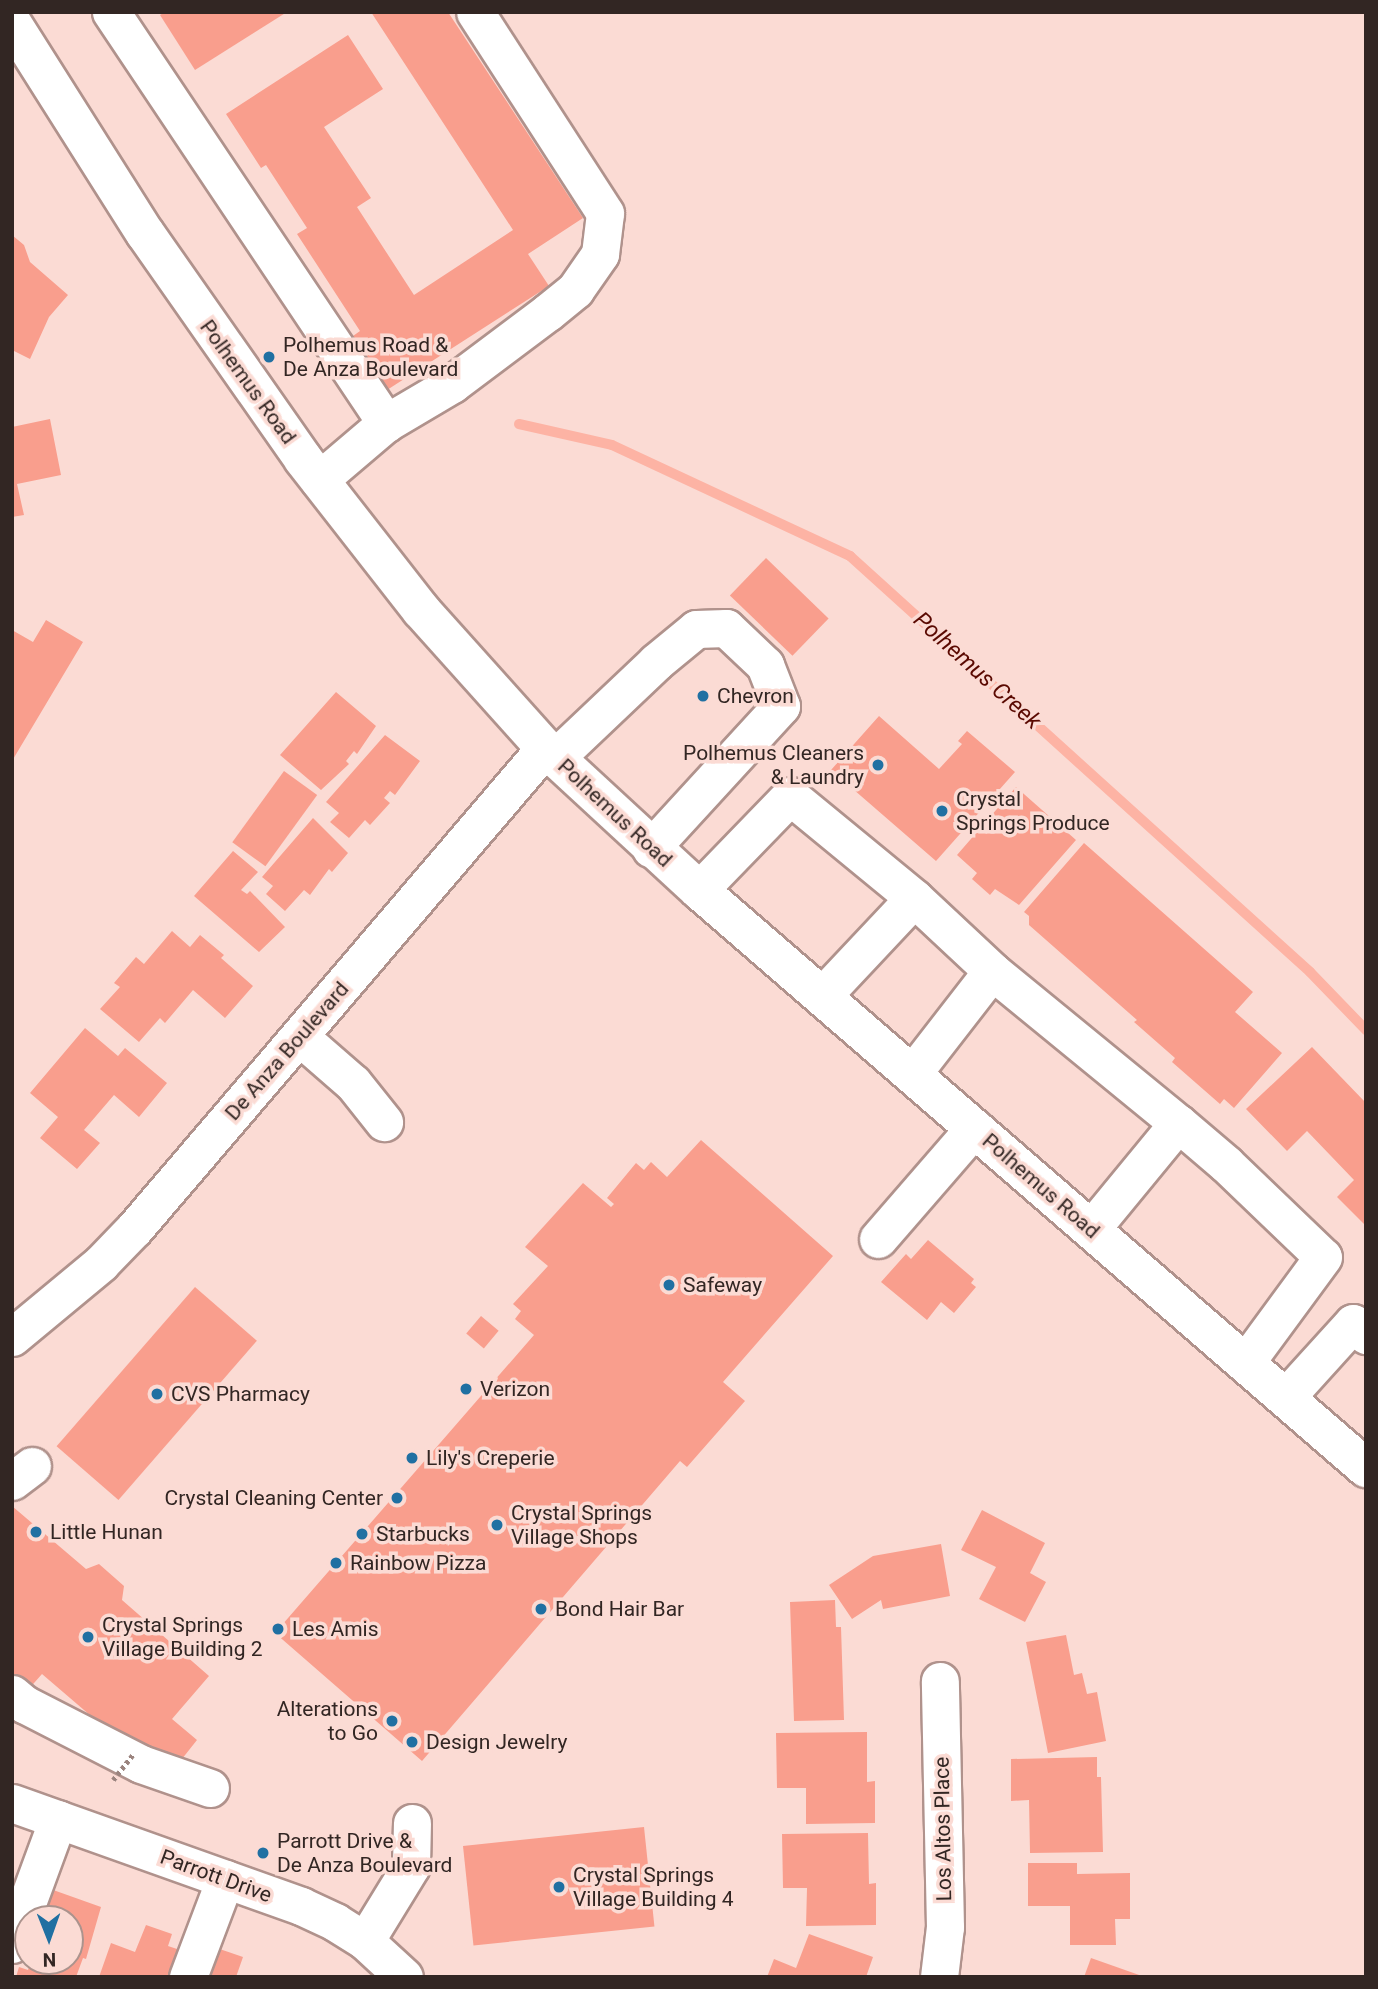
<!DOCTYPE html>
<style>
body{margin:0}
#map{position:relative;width:1378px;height:1989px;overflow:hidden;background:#fbdbd4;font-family:Roboto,sans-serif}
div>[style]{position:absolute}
.stream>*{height:10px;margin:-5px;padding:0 5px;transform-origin:5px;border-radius:5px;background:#fdb3a4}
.building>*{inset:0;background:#f99e8d;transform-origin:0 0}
.roads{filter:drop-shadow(2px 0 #b0928c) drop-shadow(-2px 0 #b0928c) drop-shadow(0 2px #b0928c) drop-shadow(0 -2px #b0928c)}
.minor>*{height:37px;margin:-18.5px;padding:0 18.5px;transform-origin:18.5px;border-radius:18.5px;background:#fff}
.major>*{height:38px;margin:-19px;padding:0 19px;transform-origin:19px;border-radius:19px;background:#fff}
.path-bridge>*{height:4.5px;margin-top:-2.25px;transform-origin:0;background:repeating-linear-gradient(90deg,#9b847f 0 3.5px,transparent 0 7px)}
.dots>*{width:19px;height:19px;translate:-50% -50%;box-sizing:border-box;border:4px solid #fbdbd4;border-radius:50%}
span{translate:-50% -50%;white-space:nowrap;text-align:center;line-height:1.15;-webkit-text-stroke:7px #fbdbd4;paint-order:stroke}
.poi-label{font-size:21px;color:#322623}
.left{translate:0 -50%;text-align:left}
.right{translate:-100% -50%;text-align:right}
.street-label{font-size:21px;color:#322623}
.water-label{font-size:23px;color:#5a0901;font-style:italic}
.frame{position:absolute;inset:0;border:14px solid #322623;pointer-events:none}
.north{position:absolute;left:14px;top:1905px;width:70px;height:70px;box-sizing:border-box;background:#fbdbd4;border:2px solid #ab938d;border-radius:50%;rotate:179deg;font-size:19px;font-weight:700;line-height:28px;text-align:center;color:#322623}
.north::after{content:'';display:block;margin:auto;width:24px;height:32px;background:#2070a2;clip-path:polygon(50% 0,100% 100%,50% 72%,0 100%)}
</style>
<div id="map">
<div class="stream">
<i style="left:519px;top:424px;width:95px;rotate:12.7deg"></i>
<i style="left:612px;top:445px;width:263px;rotate:25deg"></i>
<i style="left:850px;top:556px;width:620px;rotate:42.12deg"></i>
<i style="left:1310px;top:972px;width:81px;rotate:46deg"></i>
</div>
<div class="building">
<i style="clip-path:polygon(165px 12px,287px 12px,195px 70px,160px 15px)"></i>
<i style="clip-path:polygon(371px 12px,448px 12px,583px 218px,528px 254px,549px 286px,387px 390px,353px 336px,360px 331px,297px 234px,307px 228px,266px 165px,261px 168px,226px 114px,348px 35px,383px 89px,324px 127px,371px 198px,357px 207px,414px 295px,513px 230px)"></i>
<i style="clip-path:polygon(12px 235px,24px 245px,30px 262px,68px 295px,49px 317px,30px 359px,12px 350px)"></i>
<i style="clip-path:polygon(50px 419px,61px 475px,17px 484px,24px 515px,12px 517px,12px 427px)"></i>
<i style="left:766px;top:558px;width:87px;height:52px;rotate:44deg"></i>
<i style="clip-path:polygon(46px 620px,83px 642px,12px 761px,12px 630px,33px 642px)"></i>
<i style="clip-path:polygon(336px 692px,376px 726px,357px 754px,354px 751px,346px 761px,349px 764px,321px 790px,280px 755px)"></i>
<i style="clip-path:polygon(879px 716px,939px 769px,962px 744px,958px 741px,967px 731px,1015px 772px,936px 861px,831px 770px)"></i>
<i style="clip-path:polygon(385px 735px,420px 761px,395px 795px,390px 791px,384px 798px,390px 803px,370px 825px,365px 820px,349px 838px,330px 822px,339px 813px,326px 802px)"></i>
<i style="left:284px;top:771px;width:41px;height:88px;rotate:36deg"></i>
<i style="clip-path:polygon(1016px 787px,1076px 840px,1019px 905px,995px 889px,990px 895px,972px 879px,977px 873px,957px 855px)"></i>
<i style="clip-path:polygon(313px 818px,348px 853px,332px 872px,329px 869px,310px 895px,304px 890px,285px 911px,266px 894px,273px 886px,262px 877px)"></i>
<i style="clip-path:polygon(1084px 843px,1253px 992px,1235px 1012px,1282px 1053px,1234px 1108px,1224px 1099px,1220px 1104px,1172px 1062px,1175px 1058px,1134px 1022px,1137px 1020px,1029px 925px,1029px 916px,1024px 912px)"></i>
<i style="clip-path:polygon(233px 851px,258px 872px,241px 890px,247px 894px,250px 891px,285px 927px,259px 952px,194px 896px)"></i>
<i style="clip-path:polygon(172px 931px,190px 947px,200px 935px,224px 955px,221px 958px,253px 986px,225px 1018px,193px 990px,165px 1023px,160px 1018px,139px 1042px,100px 1009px,120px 987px,114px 983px,136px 957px,144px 964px)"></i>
<i style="clip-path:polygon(85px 1028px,118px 1056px,125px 1048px,167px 1083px,139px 1117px,114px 1095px,84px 1130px,100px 1143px,77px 1169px,40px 1138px,58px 1117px,30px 1093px)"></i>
<i style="clip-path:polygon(1312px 1047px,1366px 1103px,1366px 1226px,1337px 1197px,1354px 1180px,1307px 1131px,1287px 1151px,1246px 1109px)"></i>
<i style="clip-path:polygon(701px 1140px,833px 1256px,723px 1382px,745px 1401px,687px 1467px,680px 1461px,422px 1761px,275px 1633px,534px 1335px,515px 1319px,521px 1311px,513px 1304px,548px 1266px,525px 1247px,583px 1183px,611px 1207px,614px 1204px,607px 1198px,636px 1163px,644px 1170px,651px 1162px,667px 1177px)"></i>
<i style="clip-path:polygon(928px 1240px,974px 1279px,971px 1283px,976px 1287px,954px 1313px,941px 1302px,927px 1320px,881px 1282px,906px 1254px,911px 1259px)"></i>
<i style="left:195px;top:1287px;width:82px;height:211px;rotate:41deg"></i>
<i style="left:481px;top:1316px;width:23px;height:23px;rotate:40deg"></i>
<i style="clip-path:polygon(12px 1506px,86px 1569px,99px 1564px,124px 1586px,122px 1600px,209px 1676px,172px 1719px,197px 1740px,174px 1769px,140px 1758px,42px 1674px,27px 1691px,12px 1678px)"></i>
<i style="clip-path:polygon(982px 1510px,1045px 1543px,1030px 1573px,1046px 1582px,1025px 1622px,979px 1599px,996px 1567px,961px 1550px)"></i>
<i style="clip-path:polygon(941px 1544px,950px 1596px,883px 1609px,881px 1600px,852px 1619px,829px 1585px,873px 1556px)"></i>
<i style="clip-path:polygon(835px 1600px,836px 1627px,841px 1627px,844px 1720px,794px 1721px,790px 1602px)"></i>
<i style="clip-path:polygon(1066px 1635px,1074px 1675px,1082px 1673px,1087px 1694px,1097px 1692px,1106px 1741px,1048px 1753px,1026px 1642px)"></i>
<i style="clip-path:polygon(867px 1732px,867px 1782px,875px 1781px,875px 1823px,806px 1824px,806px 1788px,777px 1788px,776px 1733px)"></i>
<i style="clip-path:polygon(1097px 1757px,1097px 1777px,1101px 1777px,1103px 1852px,1030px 1853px,1029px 1800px,1011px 1801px,1011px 1759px)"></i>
<i style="left:644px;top:1827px;width:100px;height:182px;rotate:84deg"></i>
<i style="clip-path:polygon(868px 1833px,869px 1884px,876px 1883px,876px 1925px,806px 1926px,807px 1888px,783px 1888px,782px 1834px)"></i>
<i style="clip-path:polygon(1028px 1863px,1077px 1863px,1077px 1874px,1130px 1873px,1130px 1919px,1115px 1919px,1116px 1945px,1070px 1945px,1070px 1906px,1028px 1906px)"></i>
<i style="clip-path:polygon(42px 1886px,101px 1907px,86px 1959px,83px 1958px,76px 1977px,16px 1977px,19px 1967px,28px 1970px,31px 1961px,70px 1961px,70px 1919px,31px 1919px)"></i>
<i style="clip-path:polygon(146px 1925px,172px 1934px,168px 1946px,180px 1950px,170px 1977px,99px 1977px,111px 1943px,135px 1952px)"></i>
<i style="clip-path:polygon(809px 1934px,873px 1957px,866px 1977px,767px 1977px,774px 1959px,796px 1968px)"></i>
<i style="clip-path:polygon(208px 1945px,243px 1957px,236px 1977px,197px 1977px)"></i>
<i style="clip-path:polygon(1091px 1958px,1142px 1976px,1142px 1977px,1084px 1977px)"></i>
</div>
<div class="roads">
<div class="minor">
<i style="left:111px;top:12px;width:495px;rotate:56.2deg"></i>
<i style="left:386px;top:423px;width:88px;rotate:139.6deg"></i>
<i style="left:386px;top:423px;width:77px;rotate:-30.6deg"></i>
<i style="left:452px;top:384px;width:120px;rotate:-36.9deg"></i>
<i style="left:548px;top:312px;width:35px;rotate:-39deg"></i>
<i style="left:575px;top:290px;width:44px;rotate:-55.2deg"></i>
<i style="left:600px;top:254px;width:41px;rotate:-83deg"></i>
<i style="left:605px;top:213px;width:239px;rotate:-122.9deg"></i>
<i style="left:555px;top:758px;width:139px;rotate:-43.5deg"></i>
<i style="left:656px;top:662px;width:52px;rotate:-39.5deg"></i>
<i style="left:696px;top:629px;width:30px;rotate:-2deg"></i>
<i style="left:726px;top:628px;width:54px;rotate:43.5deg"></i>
<i style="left:765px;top:665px;width:44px;rotate:68.7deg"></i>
<i style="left:781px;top:706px;width:193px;rotate:132.5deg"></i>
<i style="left:699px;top:890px;width:131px;rotate:-45.9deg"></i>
<i style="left:790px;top:796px;width:161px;rotate:39.4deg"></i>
<i style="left:822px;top:996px;width:134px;rotate:-46.8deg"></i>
<i style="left:914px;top:898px;width:107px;rotate:43.1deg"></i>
<i style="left:300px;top:1037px;width:70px;rotate:41deg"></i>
<i style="left:353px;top:1083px;width:50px;rotate:51.5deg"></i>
<i style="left:912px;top:1074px;width:130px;rotate:-52.2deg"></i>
<i style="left:992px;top:971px;width:240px;rotate:39.3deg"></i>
<i style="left:1091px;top:1229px;width:137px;rotate:-50.6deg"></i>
<i style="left:1178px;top:1123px;width:63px;rotate:40.5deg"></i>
<i style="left:1226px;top:1164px;width:134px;rotate:43.8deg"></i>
<i style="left:1323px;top:1257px;width:132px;rotate:126.3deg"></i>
<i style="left:878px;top:1239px;width:147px;rotate:-49.1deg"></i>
<i style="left:12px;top:1337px;width:116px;rotate:-39.7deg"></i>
<i style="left:101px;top:1263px;width:47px;rotate:-45.9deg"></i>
<i style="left:134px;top:1229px;width:633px;rotate:-49.49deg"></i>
<i style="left:1285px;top:1398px;width:101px;rotate:-47.8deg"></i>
<i style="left:1353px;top:1323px;width:18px;rotate:43deg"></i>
<i style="left:12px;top:1481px;width:25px;rotate:-37deg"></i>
<i style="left:12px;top:1694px;width:16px;rotate:40deg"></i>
<i style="left:24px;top:1704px;width:131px;rotate:27.1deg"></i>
<i style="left:141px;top:1764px;width:73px;rotate:19.2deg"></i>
<i style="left:12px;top:1803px;width:307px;rotate:19.6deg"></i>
<i style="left:301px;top:1906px;width:38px;rotate:25deg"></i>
<i style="left:335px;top:1922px;width:36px;rotate:32deg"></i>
<i style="left:365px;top:1941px;width:53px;rotate:42.7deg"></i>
<i style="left:365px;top:1941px;width:88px;rotate:-58.5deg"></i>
<i style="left:411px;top:1866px;width:43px;rotate:-88.7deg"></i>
<i style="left:12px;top:1944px;width:133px;rotate:-69.8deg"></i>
<i style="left:188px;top:1977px;width:105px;rotate:-69.3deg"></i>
<i style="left:939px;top:1977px;width:50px;rotate:-83.2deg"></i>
<i style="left:945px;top:1927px;width:246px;rotate:-91.2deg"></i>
</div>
<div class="major">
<i style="left:12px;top:23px;width:249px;rotate:57.7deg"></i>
<i style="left:145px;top:233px;width:276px;rotate:55deg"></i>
<i style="left:303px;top:459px;width:192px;rotate:52deg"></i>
<i style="left:421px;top:610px;width:186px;rotate:48.1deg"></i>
<i style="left:545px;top:748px;width:209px;rotate:42.7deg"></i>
<i style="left:699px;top:890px;width:883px;rotate:40.91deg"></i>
</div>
</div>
<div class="path-bridge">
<i style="left:113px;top:1780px;width:34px;rotate:-52deg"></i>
</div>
<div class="dots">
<i style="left:269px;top:357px;background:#2070a2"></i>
<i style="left:703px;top:696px;background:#2070a2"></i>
<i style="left:878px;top:765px;background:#2070a2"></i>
<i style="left:942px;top:811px;background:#2070a2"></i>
<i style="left:669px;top:1285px;background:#2070a2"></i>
<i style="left:466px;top:1389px;background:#2070a2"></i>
<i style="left:157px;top:1394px;background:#2070a2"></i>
<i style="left:412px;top:1458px;background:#2070a2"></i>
<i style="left:397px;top:1498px;background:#2070a2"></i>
<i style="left:497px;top:1525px;background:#2070a2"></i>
<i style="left:36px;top:1532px;background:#2070a2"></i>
<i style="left:362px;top:1534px;background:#2070a2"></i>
<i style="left:336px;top:1563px;background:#2070a2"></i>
<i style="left:541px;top:1609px;background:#2070a2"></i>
<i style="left:278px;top:1629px;background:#2070a2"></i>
<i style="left:88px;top:1637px;background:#2070a2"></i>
<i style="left:392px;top:1721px;background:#2070a2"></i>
<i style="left:412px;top:1742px;background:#2070a2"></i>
<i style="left:263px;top:1853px;background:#2070a2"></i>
<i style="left:559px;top:1887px;background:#2070a2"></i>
</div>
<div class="poi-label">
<span class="left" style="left:283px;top:357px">Polhemus Road &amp;<br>De Anza Boulevard</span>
<span class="left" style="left:717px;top:696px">Chevron</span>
<span class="right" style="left:864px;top:765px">Polhemus Cleaners<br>&amp; Laundry</span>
<span class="left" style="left:956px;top:811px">Crystal<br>Springs Produce</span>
<span class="left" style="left:683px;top:1285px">Safeway</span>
<span class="left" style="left:480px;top:1389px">Verizon</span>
<span class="left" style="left:171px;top:1394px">CVS Pharmacy</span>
<span class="left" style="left:426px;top:1458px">Lily's Creperie</span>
<span class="right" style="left:383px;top:1498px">Crystal Cleaning Center</span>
<span class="left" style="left:511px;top:1525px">Crystal Springs<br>Village Shops</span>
<span class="left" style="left:50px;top:1532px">Little Hunan</span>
<span class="left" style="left:376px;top:1534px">Starbucks</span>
<span class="left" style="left:350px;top:1563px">Rainbow Pizza</span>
<span class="left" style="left:555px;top:1609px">Bond Hair Bar</span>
<span class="left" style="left:102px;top:1637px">Crystal Springs<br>Village Building 2</span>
<span class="left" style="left:292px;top:1629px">Les Amis</span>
<span class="right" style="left:378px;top:1721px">Alterations<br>to Go</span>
<span class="left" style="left:426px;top:1742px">Design Jewelry</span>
<span class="left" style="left:277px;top:1853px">Parrott Drive &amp;<br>De Anza Boulevard</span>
<span class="left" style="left:573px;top:1887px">Crystal Springs<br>Village Building 4</span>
</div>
<div class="street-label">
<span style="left:248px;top:382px;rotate:54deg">Polhemus Road</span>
<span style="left:615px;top:813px;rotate:43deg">Polhemus Road</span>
<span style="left:287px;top:1051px;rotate:-49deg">De Anza Boulevard</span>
<span style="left:1041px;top:1186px;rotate:41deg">Polhemus Road</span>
<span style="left:943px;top:1829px;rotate:-91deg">Los Altos Place</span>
<span style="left:216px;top:1876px;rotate:20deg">Parrott Drive</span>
</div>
<div class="water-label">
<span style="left:977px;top:671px;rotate:42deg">Polhemus Creek</span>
</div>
<div class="frame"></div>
<div class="north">N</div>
</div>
